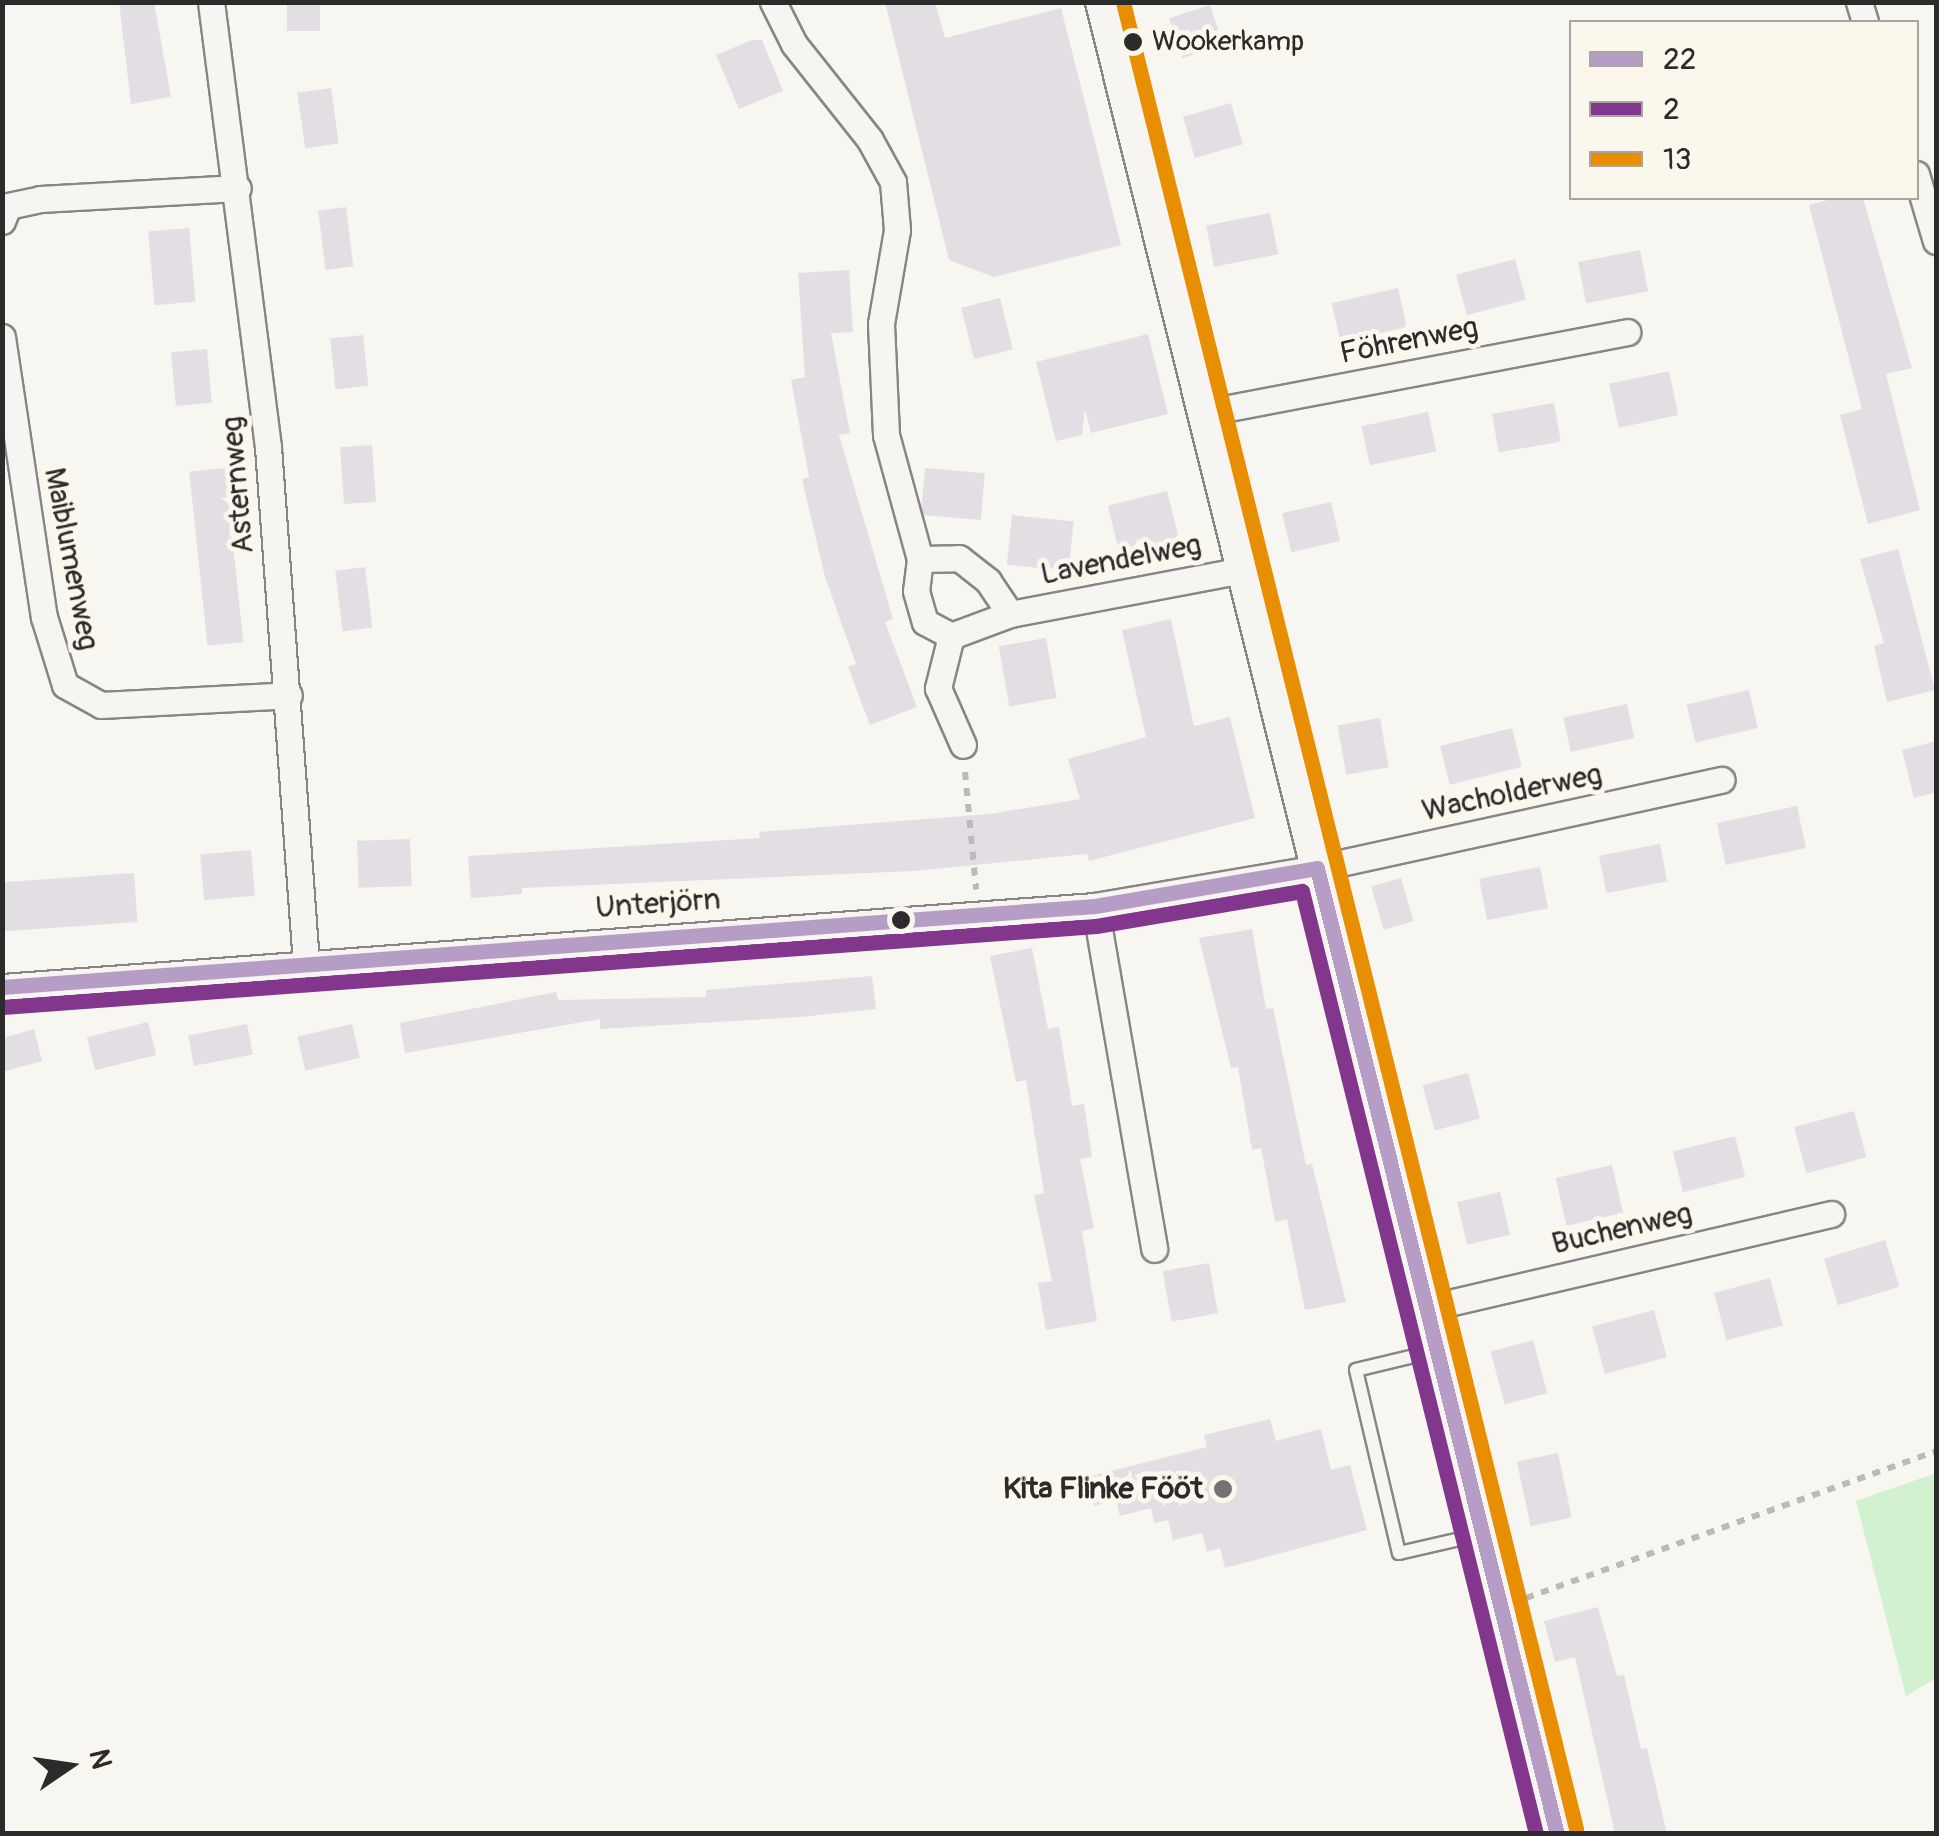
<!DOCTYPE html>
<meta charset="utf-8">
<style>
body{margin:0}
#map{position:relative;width:1939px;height:1836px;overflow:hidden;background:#f8f6f0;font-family:Pangolin,sans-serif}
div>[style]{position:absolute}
.green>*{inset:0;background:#d2f2cf}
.building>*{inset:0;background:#e3dee4;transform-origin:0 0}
.path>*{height:6px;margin-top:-3px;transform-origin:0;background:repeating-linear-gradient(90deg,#bcbab8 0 8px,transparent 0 16px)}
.roads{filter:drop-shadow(2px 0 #878684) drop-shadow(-2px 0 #878684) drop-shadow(0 2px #878684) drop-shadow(0 -2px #878684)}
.service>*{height:12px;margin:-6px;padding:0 6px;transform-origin:6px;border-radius:6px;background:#f6f5f1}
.minor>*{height:25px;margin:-12.5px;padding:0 12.5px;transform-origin:12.5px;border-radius:12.5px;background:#f6f5f1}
.tertiary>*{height:32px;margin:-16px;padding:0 16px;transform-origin:16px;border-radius:16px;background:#f6f5f1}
.bus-1>*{height:15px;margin:-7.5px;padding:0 7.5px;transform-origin:7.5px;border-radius:7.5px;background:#b59dc6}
.bus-2>*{height:15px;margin:-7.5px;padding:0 7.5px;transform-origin:7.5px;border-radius:7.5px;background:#82368c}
.bus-3>*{height:15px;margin:-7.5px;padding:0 7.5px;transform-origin:7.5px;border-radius:7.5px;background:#e88e02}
.dots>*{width:28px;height:28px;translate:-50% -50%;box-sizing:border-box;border:5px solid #fbf7ec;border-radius:50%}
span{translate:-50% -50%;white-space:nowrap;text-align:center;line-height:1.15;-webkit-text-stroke:10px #fbf7ec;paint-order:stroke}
.bus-label{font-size:28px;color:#2b2b2b}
.left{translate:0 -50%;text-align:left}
.street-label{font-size:30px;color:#2b2b2b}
.poi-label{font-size:30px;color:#2b2b2b;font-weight:700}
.right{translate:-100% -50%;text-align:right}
.frame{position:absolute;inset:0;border:5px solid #2b2b2b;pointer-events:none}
.legend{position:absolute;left:1569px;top:20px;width:350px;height:180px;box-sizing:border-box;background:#fbf7ec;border:2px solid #a8a59f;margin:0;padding:12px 18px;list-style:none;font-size:30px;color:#2b2b2b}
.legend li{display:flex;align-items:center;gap:20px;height:50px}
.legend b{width:50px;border:2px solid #a8a59f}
.north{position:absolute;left:20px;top:1716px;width:100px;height:100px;-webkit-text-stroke:8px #fbf7ec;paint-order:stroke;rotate:77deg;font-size:28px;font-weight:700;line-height:40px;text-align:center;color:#2b2b2b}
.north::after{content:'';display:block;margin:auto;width:35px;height:45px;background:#2b2b2b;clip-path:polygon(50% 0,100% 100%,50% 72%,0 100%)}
</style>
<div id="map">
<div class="green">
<i style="clip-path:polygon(1936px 1473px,1936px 1678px,1906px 1696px,1856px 1501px)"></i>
</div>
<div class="building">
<i style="clip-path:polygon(119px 2px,154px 2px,171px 97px,131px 104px)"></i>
<i style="left:287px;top:2px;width:33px;height:29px"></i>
<i style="clip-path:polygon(885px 2px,935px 2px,945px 38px,1061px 8px,1121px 245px,994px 277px,949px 260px)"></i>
<i style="left:1210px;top:5px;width:42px;height:43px;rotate:72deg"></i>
<i style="clip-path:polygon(752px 40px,762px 40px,783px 91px,739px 109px,716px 55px)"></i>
<i style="left:331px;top:88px;width:56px;height:34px;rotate:82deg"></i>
<i style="left:1231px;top:103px;width:43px;height:50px;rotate:74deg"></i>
<i style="clip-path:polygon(1835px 198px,1863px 198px,1912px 368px,1886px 374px,1920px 510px,1868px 524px,1840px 415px,1862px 409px,1809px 205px)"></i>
<i style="left:346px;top:207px;width:60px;height:28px;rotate:83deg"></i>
<i style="left:1270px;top:213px;width:42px;height:65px;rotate:79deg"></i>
<i style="left:189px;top:228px;width:74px;height:41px;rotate:85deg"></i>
<i style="left:1640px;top:250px;width:42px;height:63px;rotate:79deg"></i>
<i style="left:1515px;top:259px;width:42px;height:61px;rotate:75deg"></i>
<i style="clip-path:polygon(849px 270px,853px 332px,831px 333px,850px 433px,839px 435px,893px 619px,885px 622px,917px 707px,870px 725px,848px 667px,856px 664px,825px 577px,802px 479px,809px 477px,791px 380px,805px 377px,798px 273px)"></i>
<i style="left:1398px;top:288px;width:40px;height:68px;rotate:77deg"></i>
<i style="left:1000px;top:298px;width:53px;height:40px;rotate:76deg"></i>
<i style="clip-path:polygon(1148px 334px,1168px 414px,1091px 433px,1085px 409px,1082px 435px,1056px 441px,1036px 362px)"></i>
<i style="left:363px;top:335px;width:51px;height:33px;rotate:84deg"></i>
<i style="left:207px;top:349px;width:54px;height:36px;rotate:85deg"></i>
<i style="left:1669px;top:371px;width:45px;height:61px;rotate:78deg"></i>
<i style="left:1554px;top:403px;width:39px;height:63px;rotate:80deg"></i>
<i style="left:1428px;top:412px;width:40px;height:68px;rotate:78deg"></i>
<i style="left:372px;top:445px;width:57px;height:32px;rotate:86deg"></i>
<i style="left:225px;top:468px;width:175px;height:36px;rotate:84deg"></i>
<i style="left:925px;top:468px;width:60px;height:47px;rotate:5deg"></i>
<i style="left:1167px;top:491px;width:53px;height:61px;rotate:76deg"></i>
<i style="left:1331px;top:502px;width:40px;height:50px;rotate:77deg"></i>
<i style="left:1012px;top:515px;width:62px;height:50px;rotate:6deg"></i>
<i style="clip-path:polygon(1898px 549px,1935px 690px,1887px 702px,1874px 646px,1884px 643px,1860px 559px)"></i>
<i style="left:365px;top:567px;width:61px;height:30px;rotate:83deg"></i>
<i style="clip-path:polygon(1171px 619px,1194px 726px,1230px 717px,1255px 818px,1089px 861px,1087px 854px,914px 871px,522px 888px,522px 894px,471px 898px,468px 856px,760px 838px,759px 832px,990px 814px,1080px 799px,1068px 759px,1146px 737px,1122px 630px)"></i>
<i style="left:1046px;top:638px;width:61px;height:48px;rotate:80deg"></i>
<i style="left:1749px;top:690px;width:39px;height:64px;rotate:77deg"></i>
<i style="left:1627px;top:704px;width:35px;height:65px;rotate:78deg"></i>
<i style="left:1380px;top:718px;width:50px;height:43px;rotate:80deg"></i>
<i style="left:1512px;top:728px;width:40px;height:74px;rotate:76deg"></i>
<i style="clip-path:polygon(1936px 741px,1936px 792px,1914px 798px,1902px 750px)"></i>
<i style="left:1797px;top:806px;width:43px;height:82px;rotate:78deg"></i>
<i style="left:410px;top:839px;width:47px;height:53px;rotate:88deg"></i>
<i style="left:1660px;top:844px;width:38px;height:62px;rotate:79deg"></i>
<i style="left:251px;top:850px;width:46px;height:51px;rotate:85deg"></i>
<i style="left:1540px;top:867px;width:42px;height:62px;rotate:79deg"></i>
<i style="left:134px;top:873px;width:49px;height:133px;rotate:86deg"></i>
<i style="left:1401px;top:878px;width:45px;height:31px;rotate:74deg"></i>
<i style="clip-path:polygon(1252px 929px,1266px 1009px,1273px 1008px,1306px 1165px,1312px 1164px,1346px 1302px,1305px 1310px,1287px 1219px,1275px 1222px,1261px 1148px,1252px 1150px,1238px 1067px,1231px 1068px,1199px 938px)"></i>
<i style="clip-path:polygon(1032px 948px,1048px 1029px,1059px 1027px,1072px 1106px,1084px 1104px,1092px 1157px,1080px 1159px,1094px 1228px,1082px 1231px,1097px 1321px,1046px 1330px,1038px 1283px,1052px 1281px,1034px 1195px,1044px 1193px,1026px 1080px,1016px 1082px,990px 956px)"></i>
<i style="clip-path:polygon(872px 976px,876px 1009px,801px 1017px,600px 1029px,600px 1019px,405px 1053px,400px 1023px,556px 992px,558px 1000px,706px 997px,706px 990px)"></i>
<i style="left:148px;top:1022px;width:34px;height:63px;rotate:76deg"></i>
<i style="left:247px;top:1024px;width:31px;height:60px;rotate:79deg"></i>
<i style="left:352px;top:1024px;width:35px;height:56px;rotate:77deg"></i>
<i style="clip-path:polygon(34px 1029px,42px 1061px,2px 1072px,2px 1038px)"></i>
<i style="left:1468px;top:1073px;width:47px;height:47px;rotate:75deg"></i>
<i style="left:1854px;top:1111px;width:48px;height:62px;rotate:75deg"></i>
<i style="left:1735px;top:1136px;width:42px;height:64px;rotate:76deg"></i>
<i style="left:1612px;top:1165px;width:49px;height:58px;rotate:77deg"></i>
<i style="left:1500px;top:1192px;width:44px;height:44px;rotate:77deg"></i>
<i style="left:1885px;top:1240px;width:49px;height:64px;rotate:73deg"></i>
<i style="left:1209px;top:1263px;width:51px;height:47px;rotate:80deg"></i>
<i style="left:1770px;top:1278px;width:49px;height:58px;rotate:75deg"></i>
<i style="left:1654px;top:1310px;width:49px;height:64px;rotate:75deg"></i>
<i style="left:1533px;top:1340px;width:55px;height:44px;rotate:75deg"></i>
<i style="clip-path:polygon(1270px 1419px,1276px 1441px,1321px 1429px,1331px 1470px,1350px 1465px,1367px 1530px,1225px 1568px,1220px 1548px,1207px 1552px,1202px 1533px,1173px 1540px,1168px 1520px,1154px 1523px,1151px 1508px,1120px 1516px,1116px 1500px,1094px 1506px,1087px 1477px,1207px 1447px,1204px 1435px)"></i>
<i style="left:1558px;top:1453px;width:66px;height:42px;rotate:78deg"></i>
<i style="clip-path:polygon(1598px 1607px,1617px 1676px,1624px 1675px,1641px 1749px,1647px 1748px,1667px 1834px,1615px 1834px,1575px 1657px,1555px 1662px,1544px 1621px)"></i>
</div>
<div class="path">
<i style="left:965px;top:772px;width:118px;rotate:84.6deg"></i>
<i style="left:1526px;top:1598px;width:436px;rotate:-19.7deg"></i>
</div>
<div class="roads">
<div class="service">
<i style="left:1435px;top:1351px;width:81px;rotate:166.5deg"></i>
<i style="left:1356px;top:1370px;width:188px;rotate:76.8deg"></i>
<i style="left:1399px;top:1553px;width:85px;rotate:-12.9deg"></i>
</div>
<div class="minor">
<i style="left:211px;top:2px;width:449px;rotate:82.7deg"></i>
<i style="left:268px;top:447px;width:517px;rotate:85.79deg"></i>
<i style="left:773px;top:2px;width:47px;rotate:63.4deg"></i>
<i style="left:794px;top:44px;width:122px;rotate:51.6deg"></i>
<i style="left:870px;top:140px;width:48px;rotate:61.3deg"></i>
<i style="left:893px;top:182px;width:48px;rotate:85.2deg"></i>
<i style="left:897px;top:230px;width:95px;rotate:99.7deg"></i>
<i style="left:881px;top:324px;width:111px;rotate:87.4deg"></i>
<i style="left:886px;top:435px;width:129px;rotate:74.7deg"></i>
<i style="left:920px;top:559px;width:39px;rotate:-1deg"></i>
<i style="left:959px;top:558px;width:37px;rotate:38deg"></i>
<i style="left:988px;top:581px;width:40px;rotate:56deg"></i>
<i style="left:1010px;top:614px;width:237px;rotate:-10.7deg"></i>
<i style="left:1859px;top:2px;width:21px;rotate:73deg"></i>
<i style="left:1916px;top:174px;width:70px;rotate:73.4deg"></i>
<i style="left:2px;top:221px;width:16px;rotate:-68deg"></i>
<i style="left:8px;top:206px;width:33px;rotate:-12deg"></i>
<i style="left:40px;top:199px;width:198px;rotate:-3.2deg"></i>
<i style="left:2px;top:337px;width:283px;rotate:81.5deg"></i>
<i style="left:44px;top:617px;width:71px;rotate:72.8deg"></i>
<i style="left:65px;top:685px;width:41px;rotate:29.1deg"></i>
<i style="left:101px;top:705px;width:188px;rotate:-3deg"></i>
<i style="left:1203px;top:413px;width:432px;rotate:-10.8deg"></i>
<i style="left:920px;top:559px;width:32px;rotate:97deg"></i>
<i style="left:916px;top:591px;width:32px;rotate:74deg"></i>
<i style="left:925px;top:622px;width:30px;rotate:28deg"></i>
<i style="left:951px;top:636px;width:63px;rotate:-20.4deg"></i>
<i style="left:951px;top:636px;width:54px;rotate:104deg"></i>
<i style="left:938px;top:688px;width:62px;rotate:66.3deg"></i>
<i style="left:1095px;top:906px;width:348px;rotate:80.2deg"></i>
<i style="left:2px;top:987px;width:1096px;rotate:-4.24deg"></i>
<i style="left:1095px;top:906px;width:225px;rotate:-9.7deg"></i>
<i style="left:1317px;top:868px;width:414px;rotate:-12.3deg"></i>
<i style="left:1427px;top:1308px;width:415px;rotate:-13.1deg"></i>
</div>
<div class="tertiary">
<i style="left:1102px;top:2px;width:1888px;rotate:76.05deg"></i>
</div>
</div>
<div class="bus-1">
<i style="left:2px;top:987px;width:1096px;rotate:-4.24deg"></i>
<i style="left:1095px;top:906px;width:225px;rotate:-9.7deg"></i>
<i style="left:1317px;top:868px;width:995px;rotate:76.05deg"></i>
</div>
<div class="bus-2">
<i style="left:3px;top:1007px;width:1096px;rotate:-4.24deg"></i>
<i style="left:1096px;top:926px;width:209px;rotate:-9.6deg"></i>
<i style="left:1302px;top:891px;width:972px;rotate:76.06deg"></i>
</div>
<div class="bus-3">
<i style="left:1123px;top:2px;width:1882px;rotate:76.07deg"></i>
</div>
<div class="dots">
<i style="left:1133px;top:42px;background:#2b2b2b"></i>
<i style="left:901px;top:920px;background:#2b2b2b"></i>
<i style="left:1223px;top:1489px;background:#737270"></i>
</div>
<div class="bus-label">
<span class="left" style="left:1152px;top:42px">Wookerkamp</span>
</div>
<div class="street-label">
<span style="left:1409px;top:341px;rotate:-11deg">Föhrenweg</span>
<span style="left:238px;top:485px;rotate:-95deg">Asternweg</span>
<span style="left:71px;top:559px;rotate:79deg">Maiblumenweg</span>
<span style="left:1121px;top:560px;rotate:-11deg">Lavendelweg</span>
<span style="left:1512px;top:793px;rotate:-12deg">Wacholderweg</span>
<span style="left:658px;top:904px;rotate:-4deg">Unterjörn</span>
<span style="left:1622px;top:1229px;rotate:-13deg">Buchenweg</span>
</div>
<div class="poi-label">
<span class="right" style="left:1203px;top:1489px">Kita Flinke Fööt</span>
</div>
<div class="frame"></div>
<ul class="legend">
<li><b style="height:12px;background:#b59dc6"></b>22</li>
<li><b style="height:12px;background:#82368c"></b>2</li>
<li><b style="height:12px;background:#e88e02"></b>13</li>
</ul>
<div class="north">N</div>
</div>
